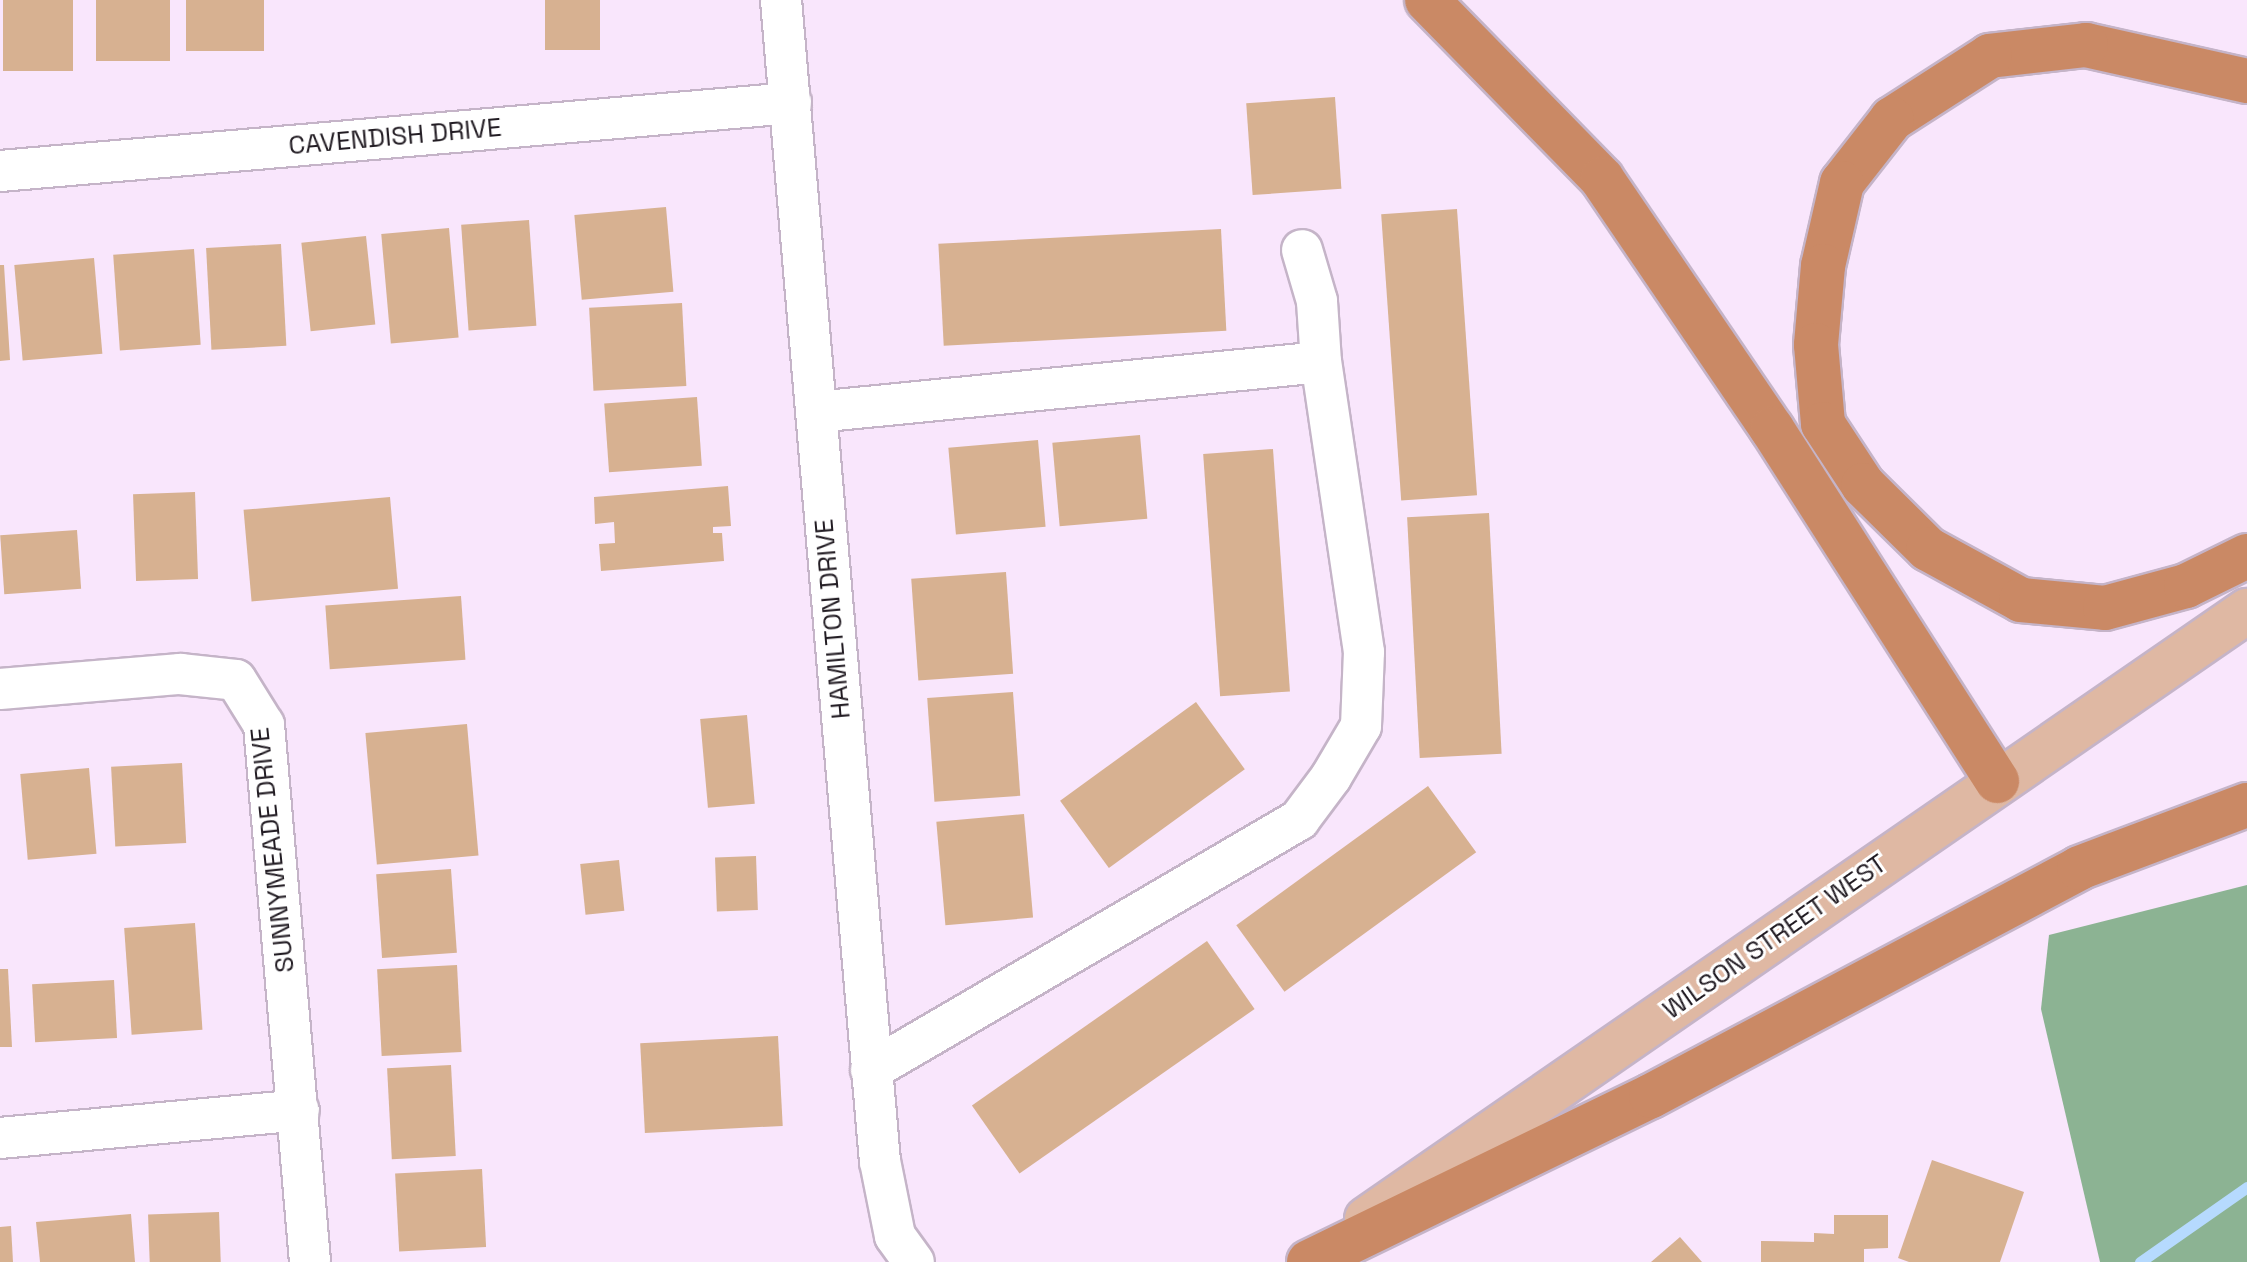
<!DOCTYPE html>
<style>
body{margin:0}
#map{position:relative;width:2247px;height:1262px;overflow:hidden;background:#f9e6fc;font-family:"Space Grotesk",sans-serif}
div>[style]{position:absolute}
.forest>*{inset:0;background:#8cb393}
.stream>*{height:11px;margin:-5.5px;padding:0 5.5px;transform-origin:5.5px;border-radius:5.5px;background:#b6dafe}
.building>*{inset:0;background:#d7b191;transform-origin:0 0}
.roads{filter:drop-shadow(2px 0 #c5b4c8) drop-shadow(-2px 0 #c5b4c8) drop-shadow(0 2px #c5b4c8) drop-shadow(0 -2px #c5b4c8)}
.minor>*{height:40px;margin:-20px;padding:0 20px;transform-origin:20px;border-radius:20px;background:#fff}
.major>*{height:44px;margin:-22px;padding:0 22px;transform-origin:22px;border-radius:22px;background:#dfb8a3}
.highway>*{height:44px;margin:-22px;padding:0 22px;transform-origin:22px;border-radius:22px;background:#ca8965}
span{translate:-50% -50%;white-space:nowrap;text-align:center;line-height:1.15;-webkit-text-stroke:6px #fff;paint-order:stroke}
.street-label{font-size:26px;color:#221c23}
</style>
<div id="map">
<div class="forest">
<i style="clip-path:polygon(2247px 885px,2247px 1262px,2100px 1262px,2041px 1009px,2049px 935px)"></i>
</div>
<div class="stream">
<i style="left:2140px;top:1262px;width:131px;rotate:-35deg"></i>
</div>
<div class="building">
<i style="left:3px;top:0;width:70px;height:71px"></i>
<i style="left:96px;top:0;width:74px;height:61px"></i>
<i style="left:186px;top:0;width:78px;height:51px"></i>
<i style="left:545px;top:0;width:55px;height:50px"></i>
<i style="left:1335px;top:97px;width:92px;height:89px;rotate:86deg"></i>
<i style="left:666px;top:207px;width:85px;height:92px;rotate:85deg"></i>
<i style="left:1457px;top:209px;width:287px;height:76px;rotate:86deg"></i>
<i style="left:529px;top:220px;width:106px;height:68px;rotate:86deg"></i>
<i style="left:449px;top:228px;width:110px;height:68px;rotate:85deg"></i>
<i style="left:1221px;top:229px;width:102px;height:283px;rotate:87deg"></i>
<i style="left:366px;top:236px;width:89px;height:65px;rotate:84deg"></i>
<i style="left:281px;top:244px;width:102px;height:75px;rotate:87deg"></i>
<i style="left:194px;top:249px;width:96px;height:81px;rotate:86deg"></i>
<i style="left:94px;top:258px;width:96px;height:80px;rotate:85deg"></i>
<i style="clip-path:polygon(0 265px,4px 265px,10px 360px,0 361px)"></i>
<i style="left:682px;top:303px;width:83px;height:93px;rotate:87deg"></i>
<i style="left:697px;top:397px;width:69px;height:93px;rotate:86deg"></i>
<i style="left:1140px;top:435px;width:84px;height:88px;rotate:85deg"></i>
<i style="left:1038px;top:440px;width:87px;height:90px;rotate:85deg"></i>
<i style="left:1273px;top:449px;width:243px;height:70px;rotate:86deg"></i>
<i style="clip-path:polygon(728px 486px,731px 526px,713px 527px,713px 533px,722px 533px,724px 561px,601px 571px,599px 544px,615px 543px,614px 522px,595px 524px,594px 497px)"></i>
<i style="left:195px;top:492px;width:87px;height:62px;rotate:88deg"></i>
<i style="left:390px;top:497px;width:92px;height:147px;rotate:85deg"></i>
<i style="left:1489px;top:513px;width:241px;height:82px;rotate:87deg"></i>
<i style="left:77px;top:530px;width:59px;height:77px;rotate:86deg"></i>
<i style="left:1006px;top:572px;width:102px;height:95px;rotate:86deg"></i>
<i style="left:461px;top:596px;width:64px;height:136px;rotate:86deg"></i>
<i style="left:1013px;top:692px;width:104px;height:86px;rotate:86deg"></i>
<i style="left:1196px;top:702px;width:83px;height:168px;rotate:54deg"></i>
<i style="left:747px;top:715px;width:89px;height:47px;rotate:85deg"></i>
<i style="left:467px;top:724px;width:132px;height:102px;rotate:85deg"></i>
<i style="left:182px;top:763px;width:80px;height:71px;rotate:87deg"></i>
<i style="left:89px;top:768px;width:86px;height:69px;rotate:85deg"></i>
<i style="left:1428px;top:786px;width:82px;height:237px;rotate:54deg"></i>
<i style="left:1024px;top:814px;width:104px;height:88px;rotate:85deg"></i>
<i style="left:756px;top:856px;width:54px;height:41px;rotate:88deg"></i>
<i style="left:619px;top:860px;width:51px;height:39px;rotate:84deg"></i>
<i style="left:451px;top:869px;width:84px;height:75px;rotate:86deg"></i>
<i style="left:195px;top:923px;width:107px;height:71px;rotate:86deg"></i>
<i style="left:1207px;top:941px;width:83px;height:287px;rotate:55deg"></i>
<i style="left:457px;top:965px;width:87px;height:80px;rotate:87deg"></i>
<i style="clip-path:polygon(0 969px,8px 969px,12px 1047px,0 1047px)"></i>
<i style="left:114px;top:980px;width:58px;height:82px;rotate:87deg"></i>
<i style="left:778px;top:1036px;width:90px;height:138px;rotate:87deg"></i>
<i style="left:451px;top:1065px;width:91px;height:64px;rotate:87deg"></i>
<i style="clip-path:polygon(1932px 1160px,2024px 1192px,2000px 1262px,1909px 1262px,1898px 1258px)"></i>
<i style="left:482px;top:1169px;width:78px;height:87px;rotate:87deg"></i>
<i style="left:219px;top:1212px;width:50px;height:71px;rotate:88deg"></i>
<i style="clip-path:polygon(131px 1214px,135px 1262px,40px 1262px,36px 1222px)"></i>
<i style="clip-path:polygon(1834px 1215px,1888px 1215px,1888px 1248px,1864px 1249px,1864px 1262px,1761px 1262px,1761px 1241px,1814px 1242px,1814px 1233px,1834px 1234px)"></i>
<i style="clip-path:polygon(11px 1226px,13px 1262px,0 1262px,0 1227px)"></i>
<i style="clip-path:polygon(1680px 1237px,1702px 1262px,1651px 1262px)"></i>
</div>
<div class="roads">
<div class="minor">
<i style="left:781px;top:0;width:1165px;rotate:85.13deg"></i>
<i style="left:880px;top:1161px;width:76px;rotate:78.7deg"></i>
<i style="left:895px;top:1236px;width:32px;rotate:54deg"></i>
<i style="left:0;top:171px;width:794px;rotate:-4.91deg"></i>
<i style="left:816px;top:412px;width:507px;rotate:-5.65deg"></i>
<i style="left:0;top:689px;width:181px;rotate:-4.8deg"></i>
<i style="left:180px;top:674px;width:56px;rotate:6.1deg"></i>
<i style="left:236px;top:680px;width:53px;rotate:58.1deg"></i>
<i style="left:264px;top:725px;width:539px;rotate:85.1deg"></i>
<i style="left:871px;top:1070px;width:496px;rotate:-30.3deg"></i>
<i style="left:1299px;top:820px;width:54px;rotate:-53.3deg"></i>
<i style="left:1331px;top:777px;width:59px;rotate:-59.5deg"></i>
<i style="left:1361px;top:726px;width:74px;rotate:-87.7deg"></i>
<i style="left:1364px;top:652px;width:293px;rotate:-98.4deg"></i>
<i style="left:1321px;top:362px;width:61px;rotate:-93.8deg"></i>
<i style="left:1317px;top:301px;width:53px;rotate:-106.4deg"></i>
<i style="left:0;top:1138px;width:300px;rotate:-5.3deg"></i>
</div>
<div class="major">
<i style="left:1367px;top:1219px;width:1070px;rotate:-34.64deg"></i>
</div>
<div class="highway">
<i style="left:1427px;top:0;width:250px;rotate:45.6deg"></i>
<i style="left:1602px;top:179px;width:302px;rotate:55.8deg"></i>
<i style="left:1772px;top:429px;width:418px;rotate:57.4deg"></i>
<i style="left:2247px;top:81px;width:165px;rotate:-167.4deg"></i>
<i style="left:2086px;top:45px;width:97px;rotate:173.5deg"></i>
<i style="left:1990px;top:56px;width:117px;rotate:147.3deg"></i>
<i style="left:1892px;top:119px;width:81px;rotate:128deg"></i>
<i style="left:1842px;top:183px;width:85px;rotate:102.9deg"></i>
<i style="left:1823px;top:266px;width:79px;rotate:95.1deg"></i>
<i style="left:1816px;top:345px;width:79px;rotate:84.9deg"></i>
<i style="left:1823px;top:424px;width:73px;rotate:56.7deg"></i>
<i style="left:1863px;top:485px;width:91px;rotate:44.6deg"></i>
<i style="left:1928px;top:549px;width:106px;rotate:28.7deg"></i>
<i style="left:2021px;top:600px;width:84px;rotate:5.4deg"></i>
<i style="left:2105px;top:608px;width:84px;rotate:-15.2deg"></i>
<i style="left:2186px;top:586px;width:68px;rotate:-26.2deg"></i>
<i style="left:1309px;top:1262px;width:380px;rotate:-25.9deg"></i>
<i style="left:1651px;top:1096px;width:485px;rotate:-28deg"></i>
<i style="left:2079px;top:868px;width:179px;rotate:-20.6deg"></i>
</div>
</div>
<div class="street-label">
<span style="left:395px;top:137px;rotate:-5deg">CAVENDISH DRIVE</span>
<span style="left:833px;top:619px;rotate:-95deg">HAMILTON DRIVE</span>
<span style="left:273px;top:850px;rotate:-96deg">SUNNYMEADE DRIVE</span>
<span style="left:1775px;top:937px;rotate:-35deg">WILSON STREET WEST</span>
</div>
</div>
